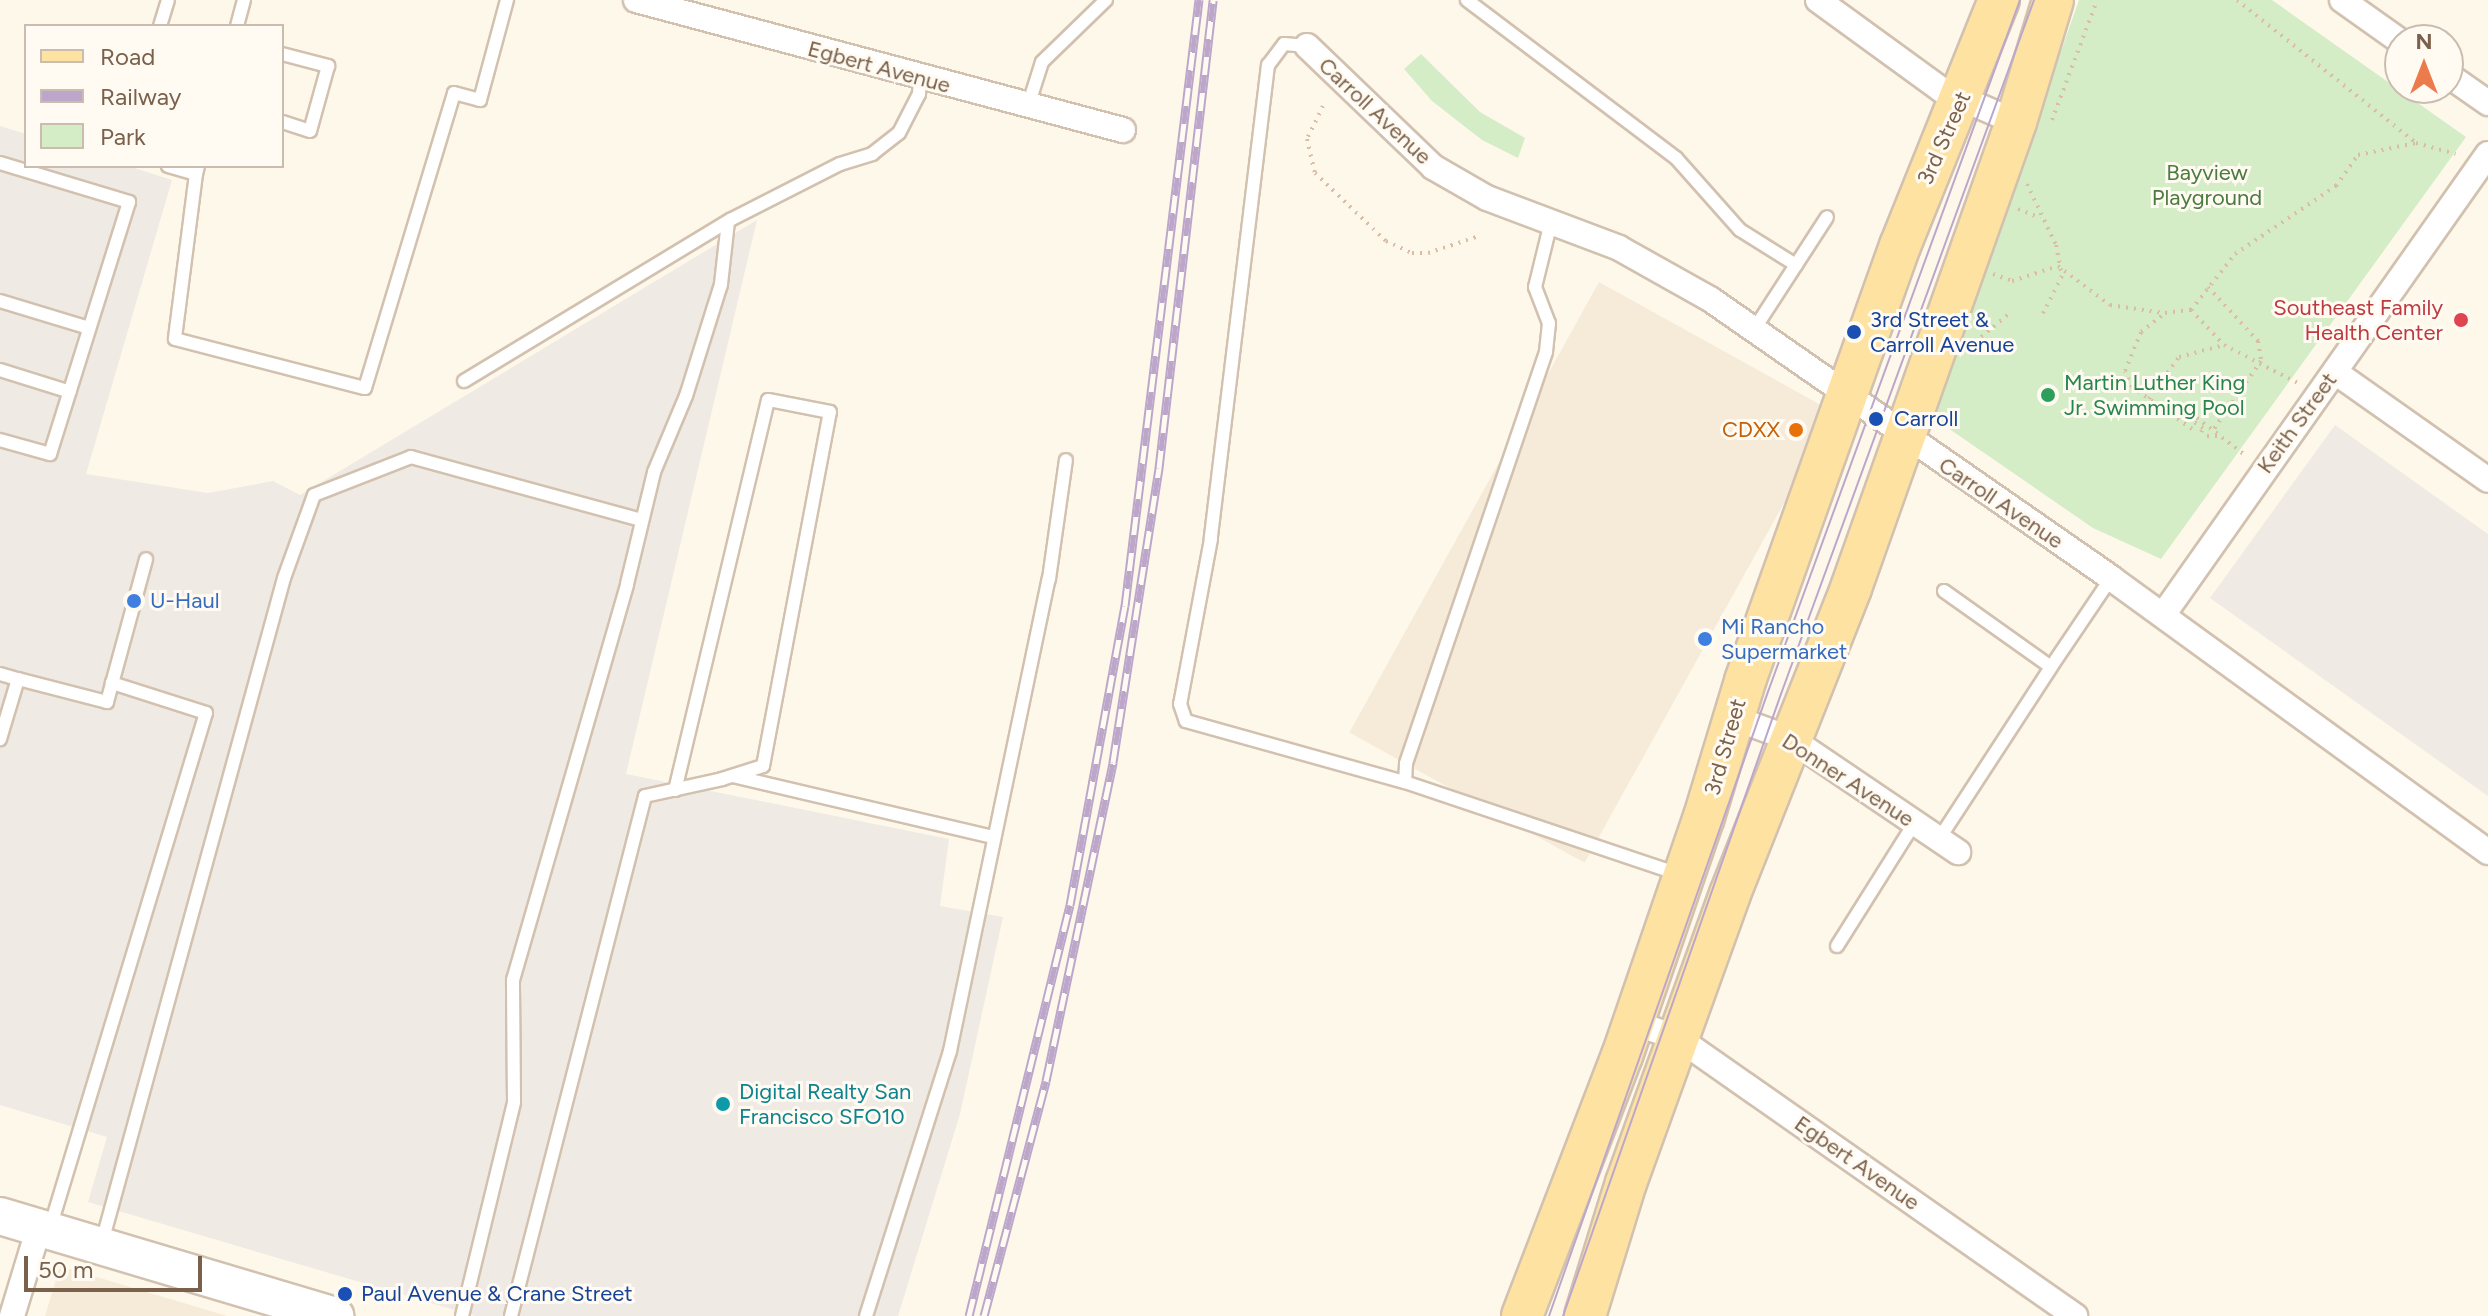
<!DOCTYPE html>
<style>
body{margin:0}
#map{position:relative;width:2488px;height:1316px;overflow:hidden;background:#fef8eb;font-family:Figtree,sans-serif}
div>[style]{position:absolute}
.residential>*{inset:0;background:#f6ebd9;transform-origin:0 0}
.industrial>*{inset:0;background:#efeae3}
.green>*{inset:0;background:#d4edc7}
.path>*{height:4px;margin-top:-2px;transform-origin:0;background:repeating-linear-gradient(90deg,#dbbda3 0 2px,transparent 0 8px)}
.roads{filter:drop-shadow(2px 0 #d2c1af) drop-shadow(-2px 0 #d2c1af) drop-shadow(0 2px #d2c1af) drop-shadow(0 -2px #d2c1af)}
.lane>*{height:12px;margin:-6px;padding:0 6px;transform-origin:6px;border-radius:6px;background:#fff}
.street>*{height:24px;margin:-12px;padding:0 12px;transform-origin:12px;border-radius:12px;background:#fff}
.secondary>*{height:36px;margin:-18px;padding:0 18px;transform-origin:18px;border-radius:18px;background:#fff}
.primary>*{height:40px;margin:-20px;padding:0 20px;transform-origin:20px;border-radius:20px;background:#fee2a2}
.tram>*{height:2px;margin:-1px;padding:0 1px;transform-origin:1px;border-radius:1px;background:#bca7ca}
.rail>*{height:9px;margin-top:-4.5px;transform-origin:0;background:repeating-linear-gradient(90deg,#fffbf2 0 18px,#bca7ca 0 36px);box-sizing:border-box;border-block:2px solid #bca7ca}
.dots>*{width:22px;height:22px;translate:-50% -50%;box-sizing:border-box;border:4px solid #fffbf2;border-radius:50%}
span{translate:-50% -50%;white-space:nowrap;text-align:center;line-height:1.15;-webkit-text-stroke:6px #fffbf2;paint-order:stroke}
.street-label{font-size:22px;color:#7b604b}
.park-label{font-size:22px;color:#4c7b40}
.health-label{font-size:22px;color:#be3a42}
.right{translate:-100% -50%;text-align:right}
.transit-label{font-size:22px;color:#164399}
.left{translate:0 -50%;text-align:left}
.leisure-label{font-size:22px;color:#27864d}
.food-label{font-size:22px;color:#c56008}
.shop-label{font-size:22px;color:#366cbe}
.culture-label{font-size:22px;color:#0d838f}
.legend{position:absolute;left:24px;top:24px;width:260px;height:144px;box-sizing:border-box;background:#fffbf2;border:2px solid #cabdaf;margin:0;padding:10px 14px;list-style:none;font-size:24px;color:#7b604b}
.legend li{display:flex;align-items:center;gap:16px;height:40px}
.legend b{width:40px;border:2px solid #cabdaf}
.north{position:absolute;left:2384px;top:24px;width:80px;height:80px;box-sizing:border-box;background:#fffbf2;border:2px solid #cabdaf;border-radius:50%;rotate:0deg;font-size:22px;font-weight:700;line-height:32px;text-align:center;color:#7b604b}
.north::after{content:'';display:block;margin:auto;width:28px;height:36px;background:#ec7b4c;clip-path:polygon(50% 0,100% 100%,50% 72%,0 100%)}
.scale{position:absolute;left:24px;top:1256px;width:178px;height:36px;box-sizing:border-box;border:4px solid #7b604b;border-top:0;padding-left:10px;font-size:24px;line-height:28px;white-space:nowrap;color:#7b604b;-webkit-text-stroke:6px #fffbf2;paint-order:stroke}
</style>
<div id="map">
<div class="residential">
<i style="left:1599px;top:282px;width:269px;height:515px;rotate:29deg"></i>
<i style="clip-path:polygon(60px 1266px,227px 1316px,45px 1316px)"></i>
</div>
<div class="industrial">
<i style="clip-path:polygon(0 126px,26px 134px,26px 166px,128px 166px,172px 180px,86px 474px,208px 493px,273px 481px,300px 495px,757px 220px,626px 774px,949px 839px,940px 906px,1003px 917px,960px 1114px,898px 1316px,475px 1316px,88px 1202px,107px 1137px,0 1105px)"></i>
<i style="clip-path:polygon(2335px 425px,2488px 534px,2488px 796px,2210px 598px)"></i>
</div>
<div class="green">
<i style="clip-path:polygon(2079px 0,2272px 0,2466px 137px,2161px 559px,2093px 528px,1932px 417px)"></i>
<i style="clip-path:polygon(1421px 54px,1480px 112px,1525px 138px,1518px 158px,1482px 140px,1432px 101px,1404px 69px)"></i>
</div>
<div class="path">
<i style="left:2237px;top:0;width:229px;rotate:38.6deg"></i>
<i style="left:2416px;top:143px;width:41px;rotate:15.4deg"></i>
<i style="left:1323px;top:106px;width:37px;rotate:116deg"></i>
<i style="left:1307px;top:139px;width:35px;rotate:77deg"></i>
<i style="left:1315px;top:173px;width:98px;rotate:43.8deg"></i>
<i style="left:1386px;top:241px;width:29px;rotate:25deg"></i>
<i style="left:1412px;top:253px;width:16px"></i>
<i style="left:1428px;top:253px;width:51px;rotate:-18.4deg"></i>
<i style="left:2052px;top:120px;width:128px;rotate:-69.4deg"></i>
<i style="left:2027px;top:184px;width:68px;rotate:64.6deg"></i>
<i style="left:2056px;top:245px;width:32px;rotate:79deg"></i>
<i style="left:2062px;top:276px;width:42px;rotate:117.2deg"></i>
<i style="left:2018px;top:209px;width:24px;rotate:22deg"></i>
<i style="left:1993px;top:274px;width:20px;rotate:20deg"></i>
<i style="left:2012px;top:281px;width:48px;rotate:-18.1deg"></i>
<i style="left:2058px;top:266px;width:65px;rotate:36.9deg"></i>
<i style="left:2110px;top:305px;width:54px;rotate:8.6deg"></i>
<i style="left:2208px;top:287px;width:74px;rotate:47.2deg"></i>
<i style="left:2258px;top:341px;width:20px;rotate:81deg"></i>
<i style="left:2261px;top:361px;width:83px;rotate:124.7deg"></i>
<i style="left:2191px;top:310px;width:48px;rotate:46.7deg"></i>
<i style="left:2224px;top:345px;width:85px;rotate:27.2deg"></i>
<i style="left:1970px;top:355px;width:14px;rotate:-69deg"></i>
<i style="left:1975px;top:342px;width:47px;rotate:-39.8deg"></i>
<i style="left:2149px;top:399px;width:52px;rotate:-54.5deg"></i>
<i style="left:2179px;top:357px;width:47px;rotate:-14.9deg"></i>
<i style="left:2192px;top:429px;width:73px;rotate:-145deg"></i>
<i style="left:2132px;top:387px;width:17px;rotate:-114deg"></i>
<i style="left:2125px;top:371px;width:42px;rotate:-67.7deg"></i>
<i style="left:2141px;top:332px;width:31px;rotate:-38deg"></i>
<i style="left:2165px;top:313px;width:26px;rotate:-7deg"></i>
<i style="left:2191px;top:310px;width:71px;rotate:-51.8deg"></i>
<i style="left:2235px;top:254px;width:122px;rotate:-34deg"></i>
<i style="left:2336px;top:186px;width:38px;rotate:-55deg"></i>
<i style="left:2358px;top:155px;width:59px;rotate:-11.7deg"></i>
<i style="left:2201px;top:432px;width:4px;rotate:-63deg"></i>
<i style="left:2203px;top:428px;width:27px;rotate:-146deg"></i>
<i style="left:2181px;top:413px;width:6px;rotate:-59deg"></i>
<i style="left:2184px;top:408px;width:78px;rotate:37.7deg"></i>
<i style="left:2207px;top:436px;width:10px"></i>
</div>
<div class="roads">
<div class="lane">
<i style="left:1467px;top:0;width:262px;rotate:37.1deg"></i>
<i style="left:1676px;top:158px;width:96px;rotate:48.4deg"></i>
<i style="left:1740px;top:230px;width:66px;rotate:32deg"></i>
<i style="left:160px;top:26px;width:27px;rotate:-73deg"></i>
<i style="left:237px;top:26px;width:27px;rotate:-75deg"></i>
<i style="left:1307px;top:46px;width:23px;rotate:-175deg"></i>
<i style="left:1284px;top:44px;width:26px;rotate:127deg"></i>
<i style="left:1268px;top:65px;width:477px;rotate:96.9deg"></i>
<i style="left:1211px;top:539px;width:168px;rotate:100.6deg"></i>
<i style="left:1180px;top:704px;width:18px;rotate:71deg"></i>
<i style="left:1186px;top:721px;width:227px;rotate:15.6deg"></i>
<i style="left:282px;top:54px;width:48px;rotate:14.6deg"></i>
<i style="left:328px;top:66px;width:67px;rotate:105.5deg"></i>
<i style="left:310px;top:131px;width:29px;rotate:-162deg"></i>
<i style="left:1028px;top:106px;width:46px;rotate:-72.3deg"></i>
<i style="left:1042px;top:62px;width:89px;rotate:-44.1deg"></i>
<i style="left:0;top:163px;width:135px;rotate:16.8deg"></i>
<i style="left:129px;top:202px;width:264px;rotate:107.4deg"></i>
<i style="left:50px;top:454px;width:52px;rotate:-164.4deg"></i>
<i style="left:168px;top:166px;width:29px;rotate:16deg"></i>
<i style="left:196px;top:174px;width:8px;rotate:-76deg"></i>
<i style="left:196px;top:174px;width:166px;rotate:97.3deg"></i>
<i style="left:175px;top:339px;width:196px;rotate:14.5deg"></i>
<i style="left:365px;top:388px;width:308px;rotate:-73.2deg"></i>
<i style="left:454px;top:93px;width:27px;rotate:15deg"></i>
<i style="left:480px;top:100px;width:104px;rotate:-74.9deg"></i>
<i style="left:1551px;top:222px;width:67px;rotate:103.8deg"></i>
<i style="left:1535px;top:287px;width:39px;rotate:69deg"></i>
<i style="left:1549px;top:323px;width:29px;rotate:96deg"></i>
<i style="left:1546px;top:352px;width:435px;rotate:108.8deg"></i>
<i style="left:1406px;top:764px;width:18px;rotate:93deg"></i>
<i style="left:1405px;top:782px;width:288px;rotate:18.6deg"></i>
<i style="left:0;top:301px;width:93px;rotate:16.9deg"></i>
<i style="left:1755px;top:328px;width:132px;rotate:-57deg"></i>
<i style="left:0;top:370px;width:73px;rotate:17.4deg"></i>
<i style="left:464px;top:381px;width:311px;rotate:-31.2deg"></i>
<i style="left:730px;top:220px;width:123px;rotate:-27deg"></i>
<i style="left:840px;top:164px;width:34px;rotate:-17deg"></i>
<i style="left:872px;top:154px;width:34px;rotate:-38deg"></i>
<i style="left:899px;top:133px;width:44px;rotate:-62.9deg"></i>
<i style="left:919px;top:94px;width:15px;rotate:-86deg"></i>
<i style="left:1944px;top:591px;width:131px;rotate:35.4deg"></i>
<i style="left:2051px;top:667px;width:107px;rotate:-56deg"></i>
<i style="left:0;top:674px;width:19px;rotate:16deg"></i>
<i style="left:18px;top:679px;width:63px;rotate:106.7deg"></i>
<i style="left:18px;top:679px;width:92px;rotate:14.5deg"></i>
<i style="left:107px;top:702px;width:148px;rotate:-74.7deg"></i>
<i style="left:733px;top:776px;width:268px;rotate:13.2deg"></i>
<i style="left:1939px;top:839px;width:205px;rotate:-56.9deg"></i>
<i style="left:1837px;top:946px;width:146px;rotate:-57.8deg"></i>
<i style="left:50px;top:1228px;width:538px;rotate:-73.15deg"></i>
<i style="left:206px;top:713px;width:99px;rotate:-162.3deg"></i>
<i style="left:102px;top:1242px;width:688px;rotate:-74.67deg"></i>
<i style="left:284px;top:578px;width:88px;rotate:-70.1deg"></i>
<i style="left:314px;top:495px;width:104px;rotate:-21.4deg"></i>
<i style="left:411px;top:457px;width:239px;rotate:15.3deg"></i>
<i style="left:462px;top:1316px;width:220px;rotate:-76.3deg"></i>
<i style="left:514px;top:1102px;width:122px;rotate:-90.5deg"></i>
<i style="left:513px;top:980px;width:412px;rotate:-73.9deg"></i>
<i style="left:627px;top:584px;width:115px;rotate:-76.4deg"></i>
<i style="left:654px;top:472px;width:82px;rotate:-67.2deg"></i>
<i style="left:686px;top:396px;width:117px;rotate:-72.6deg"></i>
<i style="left:721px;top:284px;width:62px;rotate:-83.6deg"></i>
<i style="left:511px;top:1316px;width:537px;rotate:-75.55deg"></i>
<i style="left:645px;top:796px;width:79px;rotate:-12.4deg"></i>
<i style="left:722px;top:779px;width:43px;rotate:-17.6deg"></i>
<i style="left:763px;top:766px;width:360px;rotate:-79.3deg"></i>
<i style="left:830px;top:412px;width:63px;rotate:-169deg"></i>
<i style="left:768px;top:400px;width:401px;rotate:103.4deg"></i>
<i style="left:866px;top:1316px;width:278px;rotate:-72.4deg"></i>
<i style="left:950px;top:1051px;width:482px;rotate:-78.2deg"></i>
<i style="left:1049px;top:579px;width:120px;rotate:-81.9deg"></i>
</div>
<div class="street">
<i style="left:636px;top:0;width:504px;rotate:14.95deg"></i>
<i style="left:1818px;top:0;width:153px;rotate:36deg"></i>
<i style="left:1942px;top:90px;width:81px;rotate:23.4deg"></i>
<i style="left:2342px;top:0;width:71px;rotate:35.3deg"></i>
<i style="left:1307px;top:46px;width:175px;rotate:43.8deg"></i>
<i style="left:1433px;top:167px;width:62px;rotate:29.9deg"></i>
<i style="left:1487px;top:198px;width:141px;rotate:20.7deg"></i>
<i style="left:1619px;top:248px;width:104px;rotate:29.3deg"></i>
<i style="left:1710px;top:299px;width:489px;rotate:34.8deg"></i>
<i style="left:2111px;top:578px;width:466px;rotate:36deg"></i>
<i style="left:2448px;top:75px;width:49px;rotate:35deg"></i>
<i style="left:2335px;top:372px;width:187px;rotate:35.2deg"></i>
<i style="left:2163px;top:615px;width:564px;rotate:-54.82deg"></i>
<i style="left:1734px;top:718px;width:61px;rotate:20.2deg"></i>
<i style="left:1791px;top:739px;width:202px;rotate:34.1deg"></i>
<i style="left:1632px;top:1022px;width:49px;rotate:19.2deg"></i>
<i style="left:1678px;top:1038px;width:485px;rotate:35deg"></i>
<i style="left:12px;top:1316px;width:93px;rotate:-73.1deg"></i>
</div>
<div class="secondary">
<i style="left:0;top:1216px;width:350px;rotate:16.6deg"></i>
</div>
<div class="primary">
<i style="left:1522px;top:1316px;width:279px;rotate:-69deg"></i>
<i style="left:1622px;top:1056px;width:253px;rotate:-71.1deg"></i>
<i style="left:1704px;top:817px;width:142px;rotate:-73.2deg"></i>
<i style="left:1745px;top:681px;width:462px;rotate:-70.4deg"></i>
<i style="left:1900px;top:246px;width:265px;rotate:-68.1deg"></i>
<i style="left:1585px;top:1316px;width:139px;rotate:-72.9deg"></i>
<i style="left:1626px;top:1183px;width:307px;rotate:-70.2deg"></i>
<i style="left:1730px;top:894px;width:329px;rotate:-68.4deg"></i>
<i style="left:1851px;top:588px;width:494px;rotate:-70.5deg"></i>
<i style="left:2016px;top:122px;width:127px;rotate:-73.1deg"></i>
</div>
</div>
<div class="tram">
<i style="left:1549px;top:1316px;width:664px;rotate:-70.67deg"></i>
<i style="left:1769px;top:689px;width:733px;rotate:-69.98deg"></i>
<i style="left:1563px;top:1316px;width:659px;rotate:-70.69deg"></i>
<i style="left:1781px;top:694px;width:739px;rotate:-69.97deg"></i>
</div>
<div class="rail">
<i style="left:969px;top:1316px;width:423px;rotate:-76.2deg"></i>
<i style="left:1070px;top:905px;width:304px;rotate:-79.6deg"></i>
<i style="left:1125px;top:606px;width:611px;rotate:-83.04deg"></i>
<i style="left:984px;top:1316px;width:243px;rotate:-75.2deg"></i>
<i style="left:1046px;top:1081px;width:326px;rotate:-78.1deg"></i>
<i style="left:1113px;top:762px;width:298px;rotate:-81.1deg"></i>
<i style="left:1159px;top:468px;width:471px;rotate:-83.4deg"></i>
</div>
<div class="dots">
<i style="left:2461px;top:320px;background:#e0444e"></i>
<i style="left:1854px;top:332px;background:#1a4fb4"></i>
<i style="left:2048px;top:395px;background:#2e9e5b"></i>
<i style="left:1876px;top:419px;background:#1a4fb4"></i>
<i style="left:1796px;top:430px;background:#e8710a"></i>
<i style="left:134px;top:601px;background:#3f7fe0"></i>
<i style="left:1705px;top:639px;background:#3f7fe0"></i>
<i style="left:723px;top:1104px;background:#0f9aa8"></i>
<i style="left:345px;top:1294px;background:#1a4fb4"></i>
</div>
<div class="street-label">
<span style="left:879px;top:67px;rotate:15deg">Egbert Avenue</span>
<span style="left:1375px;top:111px;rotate:43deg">Carroll Avenue</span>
<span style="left:1944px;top:138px;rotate:-66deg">3rd Street</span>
<span style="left:2297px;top:423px;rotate:-54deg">Keith Street</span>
<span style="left:2001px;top:503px;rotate:34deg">Carroll Avenue</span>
<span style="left:1725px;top:747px;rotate:-74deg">3rd Street</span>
<span style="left:1848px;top:780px;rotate:33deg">Donner Avenue</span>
<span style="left:1857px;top:1163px;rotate:35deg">Egbert Avenue</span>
</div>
<div class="park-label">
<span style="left:2207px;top:185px">Bayview<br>Playground</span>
</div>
<div class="health-label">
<span class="right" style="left:2443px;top:320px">Southeast Family<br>Health Center</span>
</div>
<div class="transit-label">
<span class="left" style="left:1870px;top:332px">3rd Street &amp;<br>Carroll Avenue</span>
<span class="left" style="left:1894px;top:419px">Carroll</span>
<span class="left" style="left:361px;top:1294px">Paul Avenue &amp; Crane Street</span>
</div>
<div class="leisure-label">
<span class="left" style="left:2064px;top:395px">Martin Luther King<br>Jr. Swimming Pool</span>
</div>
<div class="food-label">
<span class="right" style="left:1780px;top:430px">CDXX</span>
</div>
<div class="shop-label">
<span class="left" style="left:150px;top:601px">U-Haul</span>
<span class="left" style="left:1721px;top:639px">Mi Rancho<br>Supermarket</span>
</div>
<div class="culture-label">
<span class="left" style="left:739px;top:1104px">Digital Realty San<br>Francisco SFO10</span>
</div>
<ul class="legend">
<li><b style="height:10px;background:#fee2a2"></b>Road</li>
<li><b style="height:10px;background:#bca7ca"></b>Railway</li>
<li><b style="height:22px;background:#d4edc7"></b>Park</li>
</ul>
<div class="north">N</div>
<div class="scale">50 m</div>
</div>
